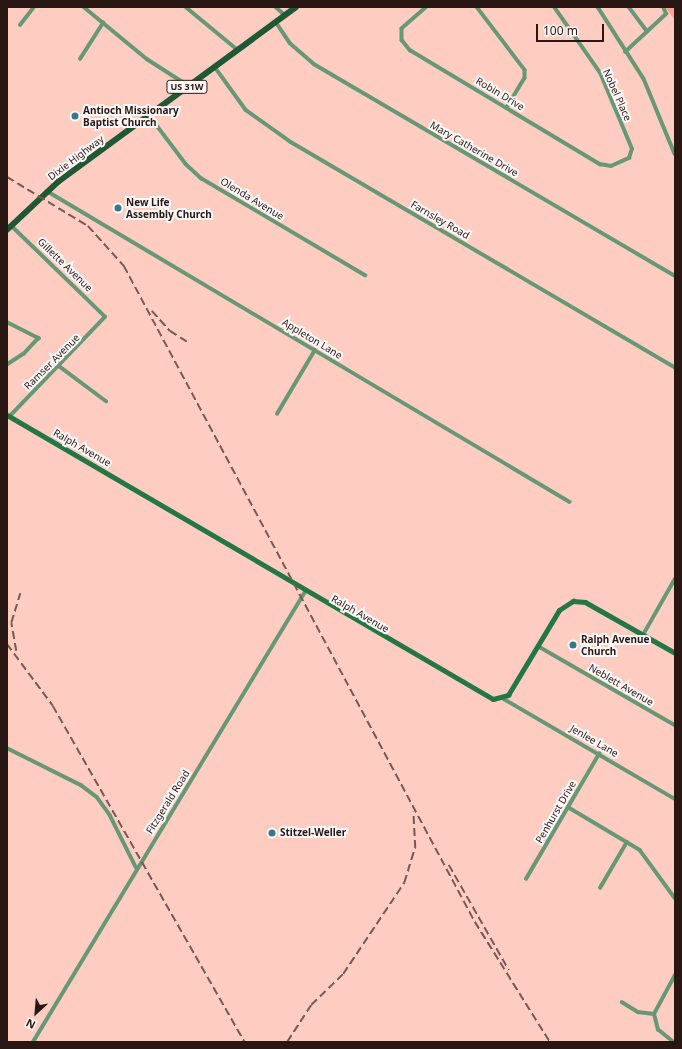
<!DOCTYPE html>
<style>
body{margin:0}
#map{position:relative;width:682px;height:1049px;overflow:hidden;background:#feccc1;font-family:"Noto Sans",sans-serif}
div>[style]{position:absolute}
.green>*{inset:0;background:#fda390}
.street>*{height:3.5px;margin:-1.75px;padding:0 1.75px;transform-origin:1.75px;border-radius:1.75px;background:#679875}
.secondary>*{height:5px;margin:-2.5px;padding:0 2.5px;transform-origin:2.5px;border-radius:2.5px;background:#237745}
.primary>*{height:5.5px;margin:-2.75px;padding:0 2.75px;transform-origin:2.75px;border-radius:2.75px;background:#1f5834}
.rail>*{height:1.5px;margin-top:-0.75px;transform-origin:0;background:repeating-linear-gradient(90deg,#765952 0 8px,transparent 0 12px)}
.dots>*{width:11px;height:11px;translate:-50% -50%;box-sizing:border-box;border:2px solid #fef9f8;border-radius:50%}
span{translate:-50% -50%;white-space:nowrap;text-align:center;line-height:1.15;-webkit-text-stroke:4px #fef9f8;paint-order:stroke}
.shield-label span{padding:1px 3px;background:#fef9f8;border:1px solid;border-radius:3px;-webkit-text-stroke-width:0}
.shield-label{font-size:9px;color:#281713;font-weight:700}
.street-label{font-size:10px;color:#281713}
.poi-label{font-size:10px;color:#281713;font-weight:700}
.left{translate:0 -50%;text-align:left}
.frame{position:absolute;inset:0;border:8px solid #281713;pointer-events:none}
.north{position:absolute;left:16px;top:993px;width:40px;height:40px;-webkit-text-stroke:3px #fef9f8;paint-order:stroke;rotate:206deg;font-size:11px;font-weight:700;line-height:16px;text-align:center;color:#281713}
.north::after{content:'';display:block;margin:auto;width:14px;height:18px;background:#281713;clip-path:polygon(50% 0,100% 100%,50% 72%,0 100%)}
.scale{position:absolute;left:536px;top:24px;width:68px;height:18px;box-sizing:border-box;border:2px solid #281713;border-top:0;padding-left:5px;font-size:12px;line-height:14px;white-space:nowrap;color:#281713;-webkit-text-stroke:3px #fef9f8;paint-order:stroke}
</style>
<div id="map">
<div class="green">
<i style="clip-path:polygon(665px 7px,675px 7px,675px 20px)"></i>
</div>
<div class="street">
<i style="left:84px;top:7px;width:82px;rotate:39.5deg"></i>
<i style="left:147px;top:59px;width:50px;rotate:32.7deg"></i>
<i style="left:186px;top:7px;width:67px;rotate:39.6deg"></i>
<i style="left:276px;top:7px;width:12px;rotate:42deg"></i>
<i style="left:427px;top:7px;width:33px;rotate:139deg"></i>
<i style="left:402px;top:29px;width:11px;rotate:90deg"></i>
<i style="left:402px;top:40px;width:13px;rotate:51deg"></i>
<i style="left:410px;top:50px;width:222px;rotate:31deg"></i>
<i style="left:600px;top:164px;width:11px;rotate:10deg"></i>
<i style="left:611px;top:166px;width:20px;rotate:-24deg"></i>
<i style="left:629px;top:158px;width:9px;rotate:-72deg"></i>
<i style="left:632px;top:149px;width:82px;rotate:-112.8deg"></i>
<i style="left:600px;top:73px;width:80px;rotate:-124.9deg"></i>
<i style="left:477px;top:7px;width:79px;rotate:52.7deg"></i>
<i style="left:525px;top:70px;width:8px;rotate:90deg"></i>
<i style="left:525px;top:78px;width:35px;rotate:121deg"></i>
<i style="left:598px;top:7px;width:85px;rotate:57.4deg"></i>
<i style="left:644px;top:79px;width:81px;rotate:67.5deg"></i>
<i style="left:629px;top:7px;width:30px;rotate:53deg"></i>
<i style="left:276px;top:22px;width:25px;rotate:56deg"></i>
<i style="left:290px;top:43px;width:32px;rotate:41deg"></i>
<i style="left:314px;top:64px;width:419px;rotate:30.4deg"></i>
<i style="left:20px;top:25px;width:23px;rotate:-52deg"></i>
<i style="left:625px;top:52px;width:56px;rotate:-42.8deg"></i>
<i style="left:666px;top:14px;width:8px;rotate:-113deg"></i>
<i style="left:80px;top:59px;width:43px;rotate:-57.4deg"></i>
<i style="left:215px;top:67px;width:53px;rotate:54.2deg"></i>
<i style="left:246px;top:110px;width:55px;rotate:35.4deg"></i>
<i style="left:291px;top:142px;width:445px;rotate:30.4deg"></i>
<i style="left:149px;top:115px;width:61px;rotate:52.9deg"></i>
<i style="left:186px;top:164px;width:21px;rotate:43deg"></i>
<i style="left:201px;top:178px;width:191px;rotate:30.6deg"></i>
<i style="left:47px;top:191px;width:608px;rotate:30.74deg"></i>
<i style="left:7px;top:322px;width:36px;rotate:27deg"></i>
<i style="left:39px;top:338px;width:22px;rotate:133deg"></i>
<i style="left:24px;top:354px;width:20px;rotate:147deg"></i>
<i style="left:59px;top:366px;width:59px;rotate:36.7deg"></i>
<i style="left:277px;top:414px;width:74px;rotate:-59.3deg"></i>
<i style="left:10px;top:416px;width:137px;rotate:-46.2deg"></i>
<i style="left:105px;top:317px;width:131px;rotate:-135.9deg"></i>
<i style="left:643px;top:635px;width:64px;rotate:-60.3deg"></i>
<i style="left:538px;top:646px;width:158px;rotate:30deg"></i>
<i style="left:504px;top:699px;width:198px;rotate:30.3deg"></i>
<i style="left:7px;top:748px;width:83px;rotate:26.6deg"></i>
<i style="left:81px;top:785px;width:20px;rotate:37deg"></i>
<i style="left:97px;top:797px;width:22px;rotate:54deg"></i>
<i style="left:110px;top:815px;width:58px;rotate:63.4deg"></i>
<i style="left:568px;top:807px;width:84px;rotate:30.8deg"></i>
<i style="left:640px;top:850px;width:59px;rotate:53.9deg"></i>
<i style="left:526px;top:879px;width:145px;rotate:-59.7deg"></i>
<i style="left:600px;top:888px;width:53px;rotate:-59.6deg"></i>
<i style="left:622px;top:1002px;width:19px;rotate:32deg"></i>
<i style="left:638px;top:1012px;width:16px;rotate:7deg"></i>
<i style="left:33px;top:1042px;width:526px;rotate:-58.85deg"></i>
<i style="left:673px;top:1042px;width:19px;rotate:-141deg"></i>
<i style="left:658px;top:1030px;width:16px;rotate:-104deg"></i>
<i style="left:654px;top:1014px;width:44px;rotate:-61.7deg"></i>
</div>
<div class="secondary">
<i style="left:7px;top:415px;width:563px;rotate:30.3deg"></i>
<i style="left:493px;top:699px;width:16px;rotate:-15deg"></i>
<i style="left:508px;top:695px;width:99px;rotate:-59deg"></i>
<i style="left:559px;top:610px;width:17px;rotate:-33deg"></i>
<i style="left:573px;top:601px;width:12px;rotate:5deg"></i>
<i style="left:585px;top:602px;width:103px;rotate:29.5deg"></i>
</div>
<div class="primary">
<i style="left:7px;top:230px;width:70px;rotate:-43.3deg"></i>
<i style="left:58px;top:182px;width:295px;rotate:-36.3deg"></i>
</div>
<div class="rail">
<i style="left:7px;top:177px;width:95px;rotate:31.2deg"></i>
<i style="left:88px;top:226px;width:54px;rotate:48deg"></i>
<i style="left:124px;top:266px;width:744px;rotate:61.85deg"></i>
<i style="left:475px;top:922px;width:142px;rotate:58deg"></i>
<i style="left:152px;top:311px;width:27px;rotate:48deg"></i>
<i style="left:170px;top:331px;width:22px;rotate:32deg"></i>
<i style="left:7px;top:644px;width:77px;rotate:53.4deg"></i>
<i style="left:53px;top:706px;width:387px;rotate:60.3deg"></i>
<i style="left:16px;top:651px;width:28px;rotate:-100deg"></i>
<i style="left:11px;top:623px;width:31px;rotate:-73deg"></i>
<i style="left:449px;top:865px;width:121px;rotate:60.3deg"></i>
<i style="left:287px;top:1042px;width:44px;rotate:-57deg"></i>
<i style="left:311px;top:1005px;width:45px;rotate:-44.1deg"></i>
<i style="left:343px;top:974px;width:110px;rotate:-56.2deg"></i>
<i style="left:404px;top:883px;width:37px;rotate:-73deg"></i>
<i style="left:415px;top:848px;width:36px;rotate:-93deg"></i>
</div>
<div class="dots">
<i style="left:75px;top:116px;background:#347987"></i>
<i style="left:118px;top:208px;background:#347987"></i>
<i style="left:573px;top:645px;background:#347987"></i>
<i style="left:272px;top:833px;background:#347987"></i>
</div>
<div class="shield-label">
<span style="left:187px;top:87px">US 31W</span>
</div>
<div class="street-label">
<span style="left:500px;top:94px;rotate:31deg">Robin Drive</span>
<span style="left:617px;top:95px;rotate:66deg">Nobel Place</span>
<span style="left:474px;top:149px;rotate:30deg">Mary Catherine Drive</span>
<span style="left:76px;top:158px;rotate:-37deg">Dixie Highway</span>
<span style="left:252px;top:199px;rotate:31deg">Olenda Avenue</span>
<span style="left:440px;top:220px;rotate:30deg">Farnsley Road</span>
<span style="left:65px;top:265px;rotate:44deg">Gillette Avenue</span>
<span style="left:312px;top:339px;rotate:31deg">Appleton Lane</span>
<span style="left:52px;top:362px;rotate:-45deg">Ramser Avenue</span>
<span style="left:82px;top:448px;rotate:30deg">Ralph Avenue</span>
<span style="left:360px;top:614px;rotate:30deg">Ralph Avenue</span>
<span style="left:621px;top:685px;rotate:30deg">Neblett Avenue</span>
<span style="left:594px;top:741px;rotate:30deg">Jenlee Lane</span>
<span style="left:168px;top:802px;rotate:-58deg">Fitzgerald Road</span>
<span style="left:556px;top:812px;rotate:-60deg">Penhurst Drive</span>
</div>
<div class="poi-label">
<span class="left" style="left:83px;top:116px">Antioch Missionary<br>Baptist Church</span>
<span class="left" style="left:126px;top:208px">New Life<br>Assembly Church</span>
<span class="left" style="left:581px;top:645px">Ralph Avenue<br>Church</span>
<span class="left" style="left:280px;top:833px">Stitzel-Weller</span>
</div>
<div class="frame"></div>
<div class="north">N</div>
<div class="scale">100 m</div>
</div>
